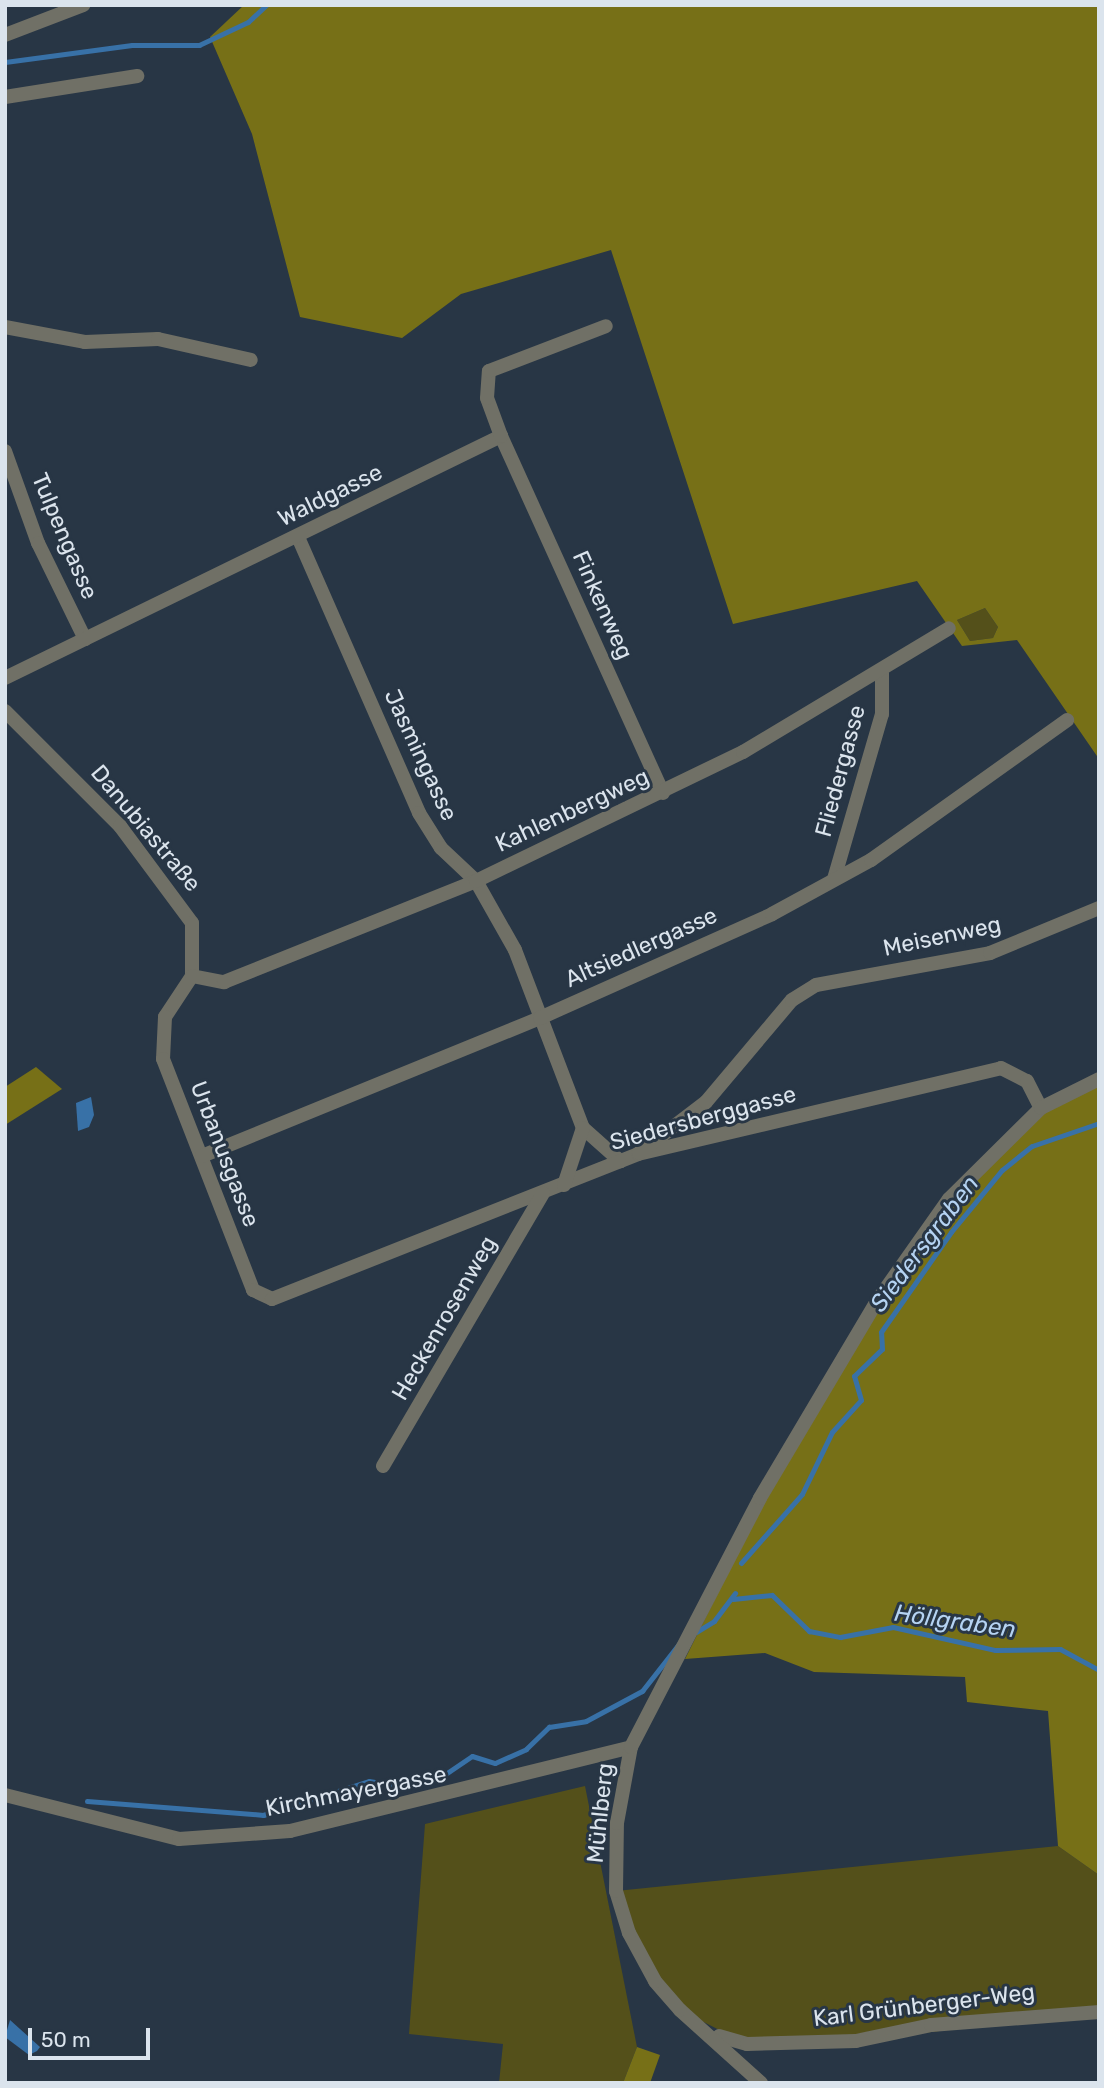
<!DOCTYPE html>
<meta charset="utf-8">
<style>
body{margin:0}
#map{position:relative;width:1104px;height:2088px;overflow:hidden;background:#283645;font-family:Rubik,sans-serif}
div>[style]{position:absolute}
.green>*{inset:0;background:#54501a}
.forest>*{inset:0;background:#777017}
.water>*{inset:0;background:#3871a7}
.stream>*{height:5px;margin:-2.5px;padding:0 2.5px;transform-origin:2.5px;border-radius:2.5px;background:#3871a7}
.street>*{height:14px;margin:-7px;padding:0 7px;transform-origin:7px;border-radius:7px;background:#707066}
span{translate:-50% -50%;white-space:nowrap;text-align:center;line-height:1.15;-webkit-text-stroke:6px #283645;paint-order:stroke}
.street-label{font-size:23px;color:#dbe4ed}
.water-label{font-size:24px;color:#b5d3f2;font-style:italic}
.frame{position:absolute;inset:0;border:7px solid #dbe4ed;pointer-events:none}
.scale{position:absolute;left:28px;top:2028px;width:122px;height:32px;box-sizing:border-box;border:4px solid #dbe4ed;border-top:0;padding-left:9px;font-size:21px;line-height:24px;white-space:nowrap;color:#dbe4ed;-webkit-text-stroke:5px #283645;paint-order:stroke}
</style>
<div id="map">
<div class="green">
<i style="clip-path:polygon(985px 608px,998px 627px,993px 638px,970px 641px,957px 620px)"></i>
<i style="clip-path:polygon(585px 1786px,637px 2047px,623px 2083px,499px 2083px,503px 2044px,409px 2034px,425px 1824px)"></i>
<i style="clip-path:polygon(1058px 1846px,1099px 1875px,1099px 2012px,856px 2041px,747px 2044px,680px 2010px,655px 1981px,616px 1891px)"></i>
</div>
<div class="forest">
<i style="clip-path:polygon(evenodd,244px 5px,1099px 5px,1099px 759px,1017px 640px,962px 646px,917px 581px,733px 624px,611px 250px,461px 294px,402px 338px,300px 317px,252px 134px,210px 37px,244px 5px,985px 608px,998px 627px,993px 638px,970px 641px,957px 620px,985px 608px)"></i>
<i style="clip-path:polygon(36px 1067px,62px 1089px,5px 1125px,5px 1087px)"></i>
<i style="clip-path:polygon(1099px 1076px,1099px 1875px,1058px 1846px,1048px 1711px,967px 1702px,965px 1677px,814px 1672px,765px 1653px,685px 1659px,790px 1448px,877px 1305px,949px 1203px,1042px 1115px)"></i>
<i style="clip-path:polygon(637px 2047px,660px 2055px,650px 2083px,623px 2083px)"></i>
</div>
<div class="water">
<i style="clip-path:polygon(91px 1097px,94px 1115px,89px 1127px,78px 1131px,76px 1103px)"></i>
<i style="clip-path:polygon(10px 2020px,40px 2047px,37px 2051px,29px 2055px,5px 2037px)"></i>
</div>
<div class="stream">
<i style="left:5px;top:62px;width:128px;rotate:-7.6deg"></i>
<i style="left:132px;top:45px;width:67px"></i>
<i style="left:199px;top:45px;width:54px;rotate:-25.1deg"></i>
<i style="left:248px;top:22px;width:25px;rotate:-43deg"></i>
<i style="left:741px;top:1563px;width:92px;rotate:-48.5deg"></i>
<i style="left:802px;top:1494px;width:69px;rotate:-64.2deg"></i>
<i style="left:832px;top:1432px;width:43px;rotate:-47.8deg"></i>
<i style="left:861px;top:1400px;width:25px;rotate:-106deg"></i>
<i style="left:854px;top:1376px;width:39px;rotate:-44deg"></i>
<i style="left:882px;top:1349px;width:17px;rotate:-93deg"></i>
<i style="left:881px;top:1332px;width:122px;rotate:-55deg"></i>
<i style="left:951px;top:1232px;width:80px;rotate:-50.6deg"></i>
<i style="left:1002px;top:1170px;width:38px;rotate:-39deg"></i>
<i style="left:1032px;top:1146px;width:71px;rotate:-18.9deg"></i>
<i style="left:733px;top:1599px;width:39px;rotate:-6deg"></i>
<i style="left:772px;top:1595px;width:52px;rotate:44.2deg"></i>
<i style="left:809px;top:1631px;width:32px;rotate:11deg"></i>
<i style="left:840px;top:1637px;width:54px;rotate:-10.7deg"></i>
<i style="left:893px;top:1627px;width:105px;rotate:12.7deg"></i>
<i style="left:995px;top:1650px;width:65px;rotate:-0.9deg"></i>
<i style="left:1060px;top:1649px;width:44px;rotate:28.3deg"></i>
<i style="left:696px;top:1632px;width:21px;rotate:-31deg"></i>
<i style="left:714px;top:1621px;width:35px;rotate:-53deg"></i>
<i style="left:87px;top:1801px;width:177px;rotate:4.5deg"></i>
<i style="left:263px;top:1815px;width:111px;rotate:-17.8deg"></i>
<i style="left:369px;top:1781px;width:29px;rotate:10deg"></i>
<i style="left:398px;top:1786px;width:41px;rotate:-9.9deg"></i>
<i style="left:438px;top:1779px;width:41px;rotate:-34.1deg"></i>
<i style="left:472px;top:1756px;width:24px;rotate:17deg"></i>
<i style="left:495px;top:1763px;width:34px;rotate:-24deg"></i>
<i style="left:526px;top:1749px;width:32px;rotate:-44deg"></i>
<i style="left:549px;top:1727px;width:37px;rotate:-9deg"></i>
<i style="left:586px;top:1721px;width:64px;rotate:-28.2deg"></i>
<i style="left:642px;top:1691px;width:65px;rotate:-51.9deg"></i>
</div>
<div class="street">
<i style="left:5px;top:35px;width:84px;rotate:-21deg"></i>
<i style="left:5px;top:97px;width:134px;rotate:-9deg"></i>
<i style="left:5px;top:327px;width:81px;rotate:10.6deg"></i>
<i style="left:85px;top:342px;width:73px;rotate:-2.4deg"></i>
<i style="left:158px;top:339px;width:95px;rotate:12.7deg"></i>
<i style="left:501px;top:436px;width:392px;rotate:65.6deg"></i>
<i style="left:5px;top:451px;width:98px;rotate:70.3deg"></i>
<i style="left:38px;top:543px;width:107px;rotate:63.9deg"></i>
<i style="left:298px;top:537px;width:301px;rotate:66.3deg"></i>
<i style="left:419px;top:813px;width:41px;rotate:57.8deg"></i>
<i style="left:441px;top:848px;width:48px;rotate:43.3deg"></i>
<i style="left:476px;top:881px;width:79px;rotate:60.5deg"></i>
<i style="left:515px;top:950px;width:191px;rotate:69.1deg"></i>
<i style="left:583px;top:1128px;width:50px;rotate:41.7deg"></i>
<i style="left:5px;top:678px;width:552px;rotate:-26.01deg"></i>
<i style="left:501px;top:436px;width:40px;rotate:-110.2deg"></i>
<i style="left:487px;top:398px;width:27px;rotate:-86deg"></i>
<i style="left:489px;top:371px;width:125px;rotate:-21deg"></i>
<i style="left:5px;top:711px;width:163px;rotate:45deg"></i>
<i style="left:120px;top:826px;width:121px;rotate:53.4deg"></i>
<i style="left:192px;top:923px;width:53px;rotate:90deg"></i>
<i style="left:192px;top:976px;width:49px;rotate:123.4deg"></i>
<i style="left:165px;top:1017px;width:42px;rotate:92.7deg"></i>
<i style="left:163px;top:1059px;width:248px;rotate:68.7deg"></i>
<i style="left:253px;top:1290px;width:21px;rotate:25deg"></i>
<i style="left:272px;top:1299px;width:394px;rotate:-21.6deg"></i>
<i style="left:638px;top:1154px;width:373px;rotate:-13.3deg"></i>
<i style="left:1001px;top:1068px;width:29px;rotate:27deg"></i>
<i style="left:1027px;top:1081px;width:30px;rotate:63deg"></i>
<i style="left:834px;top:879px;width:172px;rotate:-73.8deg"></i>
<i style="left:882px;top:714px;width:41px;rotate:-90deg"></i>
<i style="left:192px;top:976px;width:33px;rotate:11deg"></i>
<i style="left:224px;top:982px;width:271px;rotate:-21.8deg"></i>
<i style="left:476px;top:881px;width:297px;rotate:-25.8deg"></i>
<i style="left:743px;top:752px;width:240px;rotate:-31deg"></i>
<i style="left:639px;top:1153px;width:84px;rotate:-37.3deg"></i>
<i style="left:706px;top:1102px;width:133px;rotate:-49.9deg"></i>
<i style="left:792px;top:1000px;width:28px;rotate:-32deg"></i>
<i style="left:816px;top:985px;width:177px;rotate:-10.4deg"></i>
<i style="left:990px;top:953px;width:118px;rotate:-22.4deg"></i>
<i style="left:202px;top:1156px;width:365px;rotate:-22.2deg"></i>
<i style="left:540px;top:1018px;width:254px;rotate:-24.1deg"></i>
<i style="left:772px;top:914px;width:113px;rotate:-28.6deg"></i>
<i style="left:871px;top:860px;width:241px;rotate:-35.5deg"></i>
<i style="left:564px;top:1185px;width:60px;rotate:-71.6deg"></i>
<i style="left:383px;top:1466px;width:316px;rotate:-59.6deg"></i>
<i style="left:5px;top:1795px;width:179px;rotate:14.2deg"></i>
<i style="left:179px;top:1839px;width:111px;rotate:-4.1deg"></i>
<i style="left:290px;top:1831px;width:351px;rotate:-13.8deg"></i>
<i style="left:719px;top:2036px;width:29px;rotate:16deg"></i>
<i style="left:747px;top:2044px;width:109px;rotate:-1.6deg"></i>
<i style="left:856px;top:2041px;width:77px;rotate:-12deg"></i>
<i style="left:931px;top:2025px;width:169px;rotate:-4.4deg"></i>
<i style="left:761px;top:2083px;width:109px;rotate:-138deg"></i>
<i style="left:680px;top:2010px;width:38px;rotate:-131deg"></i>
<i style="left:655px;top:1981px;width:55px;rotate:-118.4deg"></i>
<i style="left:629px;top:1933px;width:44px;rotate:-107.2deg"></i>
<i style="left:616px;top:1891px;width:68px;rotate:-89.2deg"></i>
<i style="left:617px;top:1823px;width:77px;rotate:-79.6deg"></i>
<i style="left:631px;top:1747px;width:280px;rotate:-62.6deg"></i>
<i style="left:760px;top:1498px;width:229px;rotate:-59.3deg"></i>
<i style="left:877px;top:1301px;width:125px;rotate:-54.8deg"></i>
<i style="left:949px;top:1199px;width:129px;rotate:-44.7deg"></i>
<i style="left:1041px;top:1108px;width:65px;rotate:-26.6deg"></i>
</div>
<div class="street-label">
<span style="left:330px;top:495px;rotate:-26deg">Waldgasse</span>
<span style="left:65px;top:536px;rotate:67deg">Tulpengasse</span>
<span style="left:603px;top:605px;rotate:66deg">Finkenweg</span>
<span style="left:421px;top:755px;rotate:65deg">Jasmingasse</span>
<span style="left:840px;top:771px;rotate:-75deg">Fliedergasse</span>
<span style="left:572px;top:810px;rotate:-25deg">Kahlenbergweg</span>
<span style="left:146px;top:828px;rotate:50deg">Danubiastraße</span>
<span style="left:942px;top:936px;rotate:-12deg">Meisenweg</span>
<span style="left:641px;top:947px;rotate:-24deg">Altsiedlergasse</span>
<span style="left:703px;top:1118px;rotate:-15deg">Siedersberggasse</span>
<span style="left:225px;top:1154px;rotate:69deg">Urbanusgasse</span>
<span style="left:444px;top:1318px;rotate:-60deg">Heckenrosenweg</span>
<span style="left:356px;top:1791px;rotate:-11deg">Kirchmayergasse</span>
<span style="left:600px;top:1813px;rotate:-84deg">Mühlberg</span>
<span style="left:924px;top:2005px;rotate:-7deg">Karl Grünberger-Weg</span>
</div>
<div class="water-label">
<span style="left:925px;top:1244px;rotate:-53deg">Siedersgraben</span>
<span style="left:955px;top:1622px;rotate:8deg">Höllgraben</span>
</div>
<div class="frame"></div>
<div class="scale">50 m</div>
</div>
